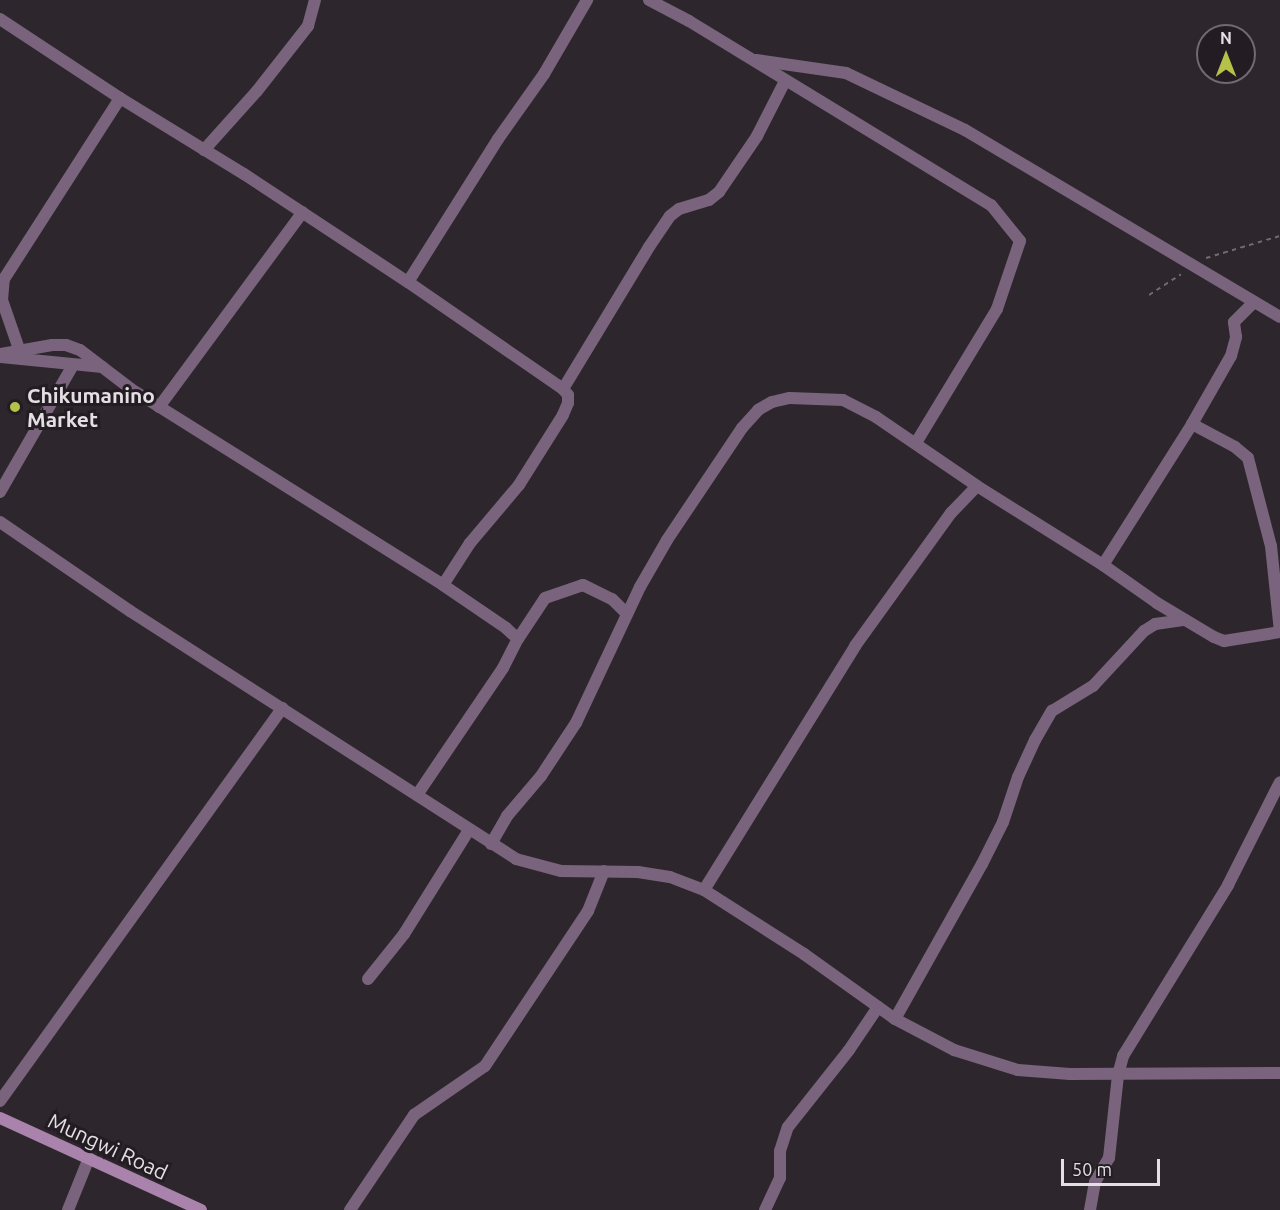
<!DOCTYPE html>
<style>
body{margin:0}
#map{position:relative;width:1280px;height:1210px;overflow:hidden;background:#2d272d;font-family:Ubuntu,sans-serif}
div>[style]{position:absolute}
.path>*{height:2px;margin-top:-1px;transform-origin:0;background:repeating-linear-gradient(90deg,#706b70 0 4.5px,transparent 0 9px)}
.minor>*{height:12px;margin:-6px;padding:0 6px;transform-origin:6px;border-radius:6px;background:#7a637c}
.secondary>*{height:12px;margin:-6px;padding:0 6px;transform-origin:6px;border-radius:6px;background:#a983ab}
.dots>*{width:16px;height:16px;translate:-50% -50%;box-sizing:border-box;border:3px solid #231d23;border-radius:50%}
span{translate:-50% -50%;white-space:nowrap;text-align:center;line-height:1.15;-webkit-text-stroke:6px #231d23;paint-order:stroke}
.poi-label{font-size:21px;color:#e3dfe3;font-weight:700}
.left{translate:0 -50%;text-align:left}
.street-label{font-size:21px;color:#e3dfe3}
.north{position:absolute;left:1196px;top:24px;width:60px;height:60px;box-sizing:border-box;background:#231d23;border:2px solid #706b70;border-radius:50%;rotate:0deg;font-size:16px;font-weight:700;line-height:24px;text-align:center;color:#e3dfe3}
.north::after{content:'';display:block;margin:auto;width:21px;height:27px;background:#b6c149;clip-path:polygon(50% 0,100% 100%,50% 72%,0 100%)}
.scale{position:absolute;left:1061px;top:1159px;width:99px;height:27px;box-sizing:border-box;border:3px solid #e3dfe3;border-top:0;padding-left:8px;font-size:18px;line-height:21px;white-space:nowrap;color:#e3dfe3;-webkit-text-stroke:4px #231d23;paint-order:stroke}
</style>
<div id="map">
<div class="path">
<i style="left:1206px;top:258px;width:77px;rotate:-16.6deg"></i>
<i style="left:1149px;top:295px;width:38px;rotate:-33deg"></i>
</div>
<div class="minor">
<i style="left:649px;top:0;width:45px;rotate:27.7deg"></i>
<i style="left:689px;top:21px;width:354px;rotate:31.4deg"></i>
<i style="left:991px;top:205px;width:46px;rotate:51.1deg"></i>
<i style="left:1020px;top:241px;width:72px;rotate:108.7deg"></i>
<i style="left:997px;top:309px;width:157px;rotate:121.2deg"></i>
<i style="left:0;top:19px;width:144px;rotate:33.4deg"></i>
<i style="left:120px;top:98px;width:145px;rotate:31.5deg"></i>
<i style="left:244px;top:174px;width:196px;rotate:33.4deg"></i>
<i style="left:408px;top:282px;width:188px;rotate:34.6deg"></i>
<i style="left:563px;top:389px;width:8px;rotate:50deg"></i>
<i style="left:568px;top:395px;width:8px;rotate:90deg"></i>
<i style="left:568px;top:403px;width:13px;rotate:113deg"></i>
<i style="left:563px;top:415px;width:83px;rotate:122.2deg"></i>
<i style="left:519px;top:485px;width:76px;rotate:130.2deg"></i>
<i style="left:470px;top:543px;width:50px;rotate:122.7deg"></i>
<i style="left:756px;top:60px;width:91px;rotate:8.2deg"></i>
<i style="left:846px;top:73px;width:132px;rotate:25.6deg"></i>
<i style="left:965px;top:130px;width:366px;rotate:30.7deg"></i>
<i style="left:204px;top:150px;width:79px;rotate:-48.1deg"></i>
<i style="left:257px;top:91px;width:83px;rotate:-51.9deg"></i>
<i style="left:308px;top:26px;width:27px;rotate:-75deg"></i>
<i style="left:408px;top:282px;width:169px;rotate:-57.8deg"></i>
<i style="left:498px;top:139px;width:80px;rotate:-54.7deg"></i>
<i style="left:544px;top:74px;width:86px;rotate:-59.8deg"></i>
<i style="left:19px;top:349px;width:52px;rotate:-109.1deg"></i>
<i style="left:2px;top:300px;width:21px;rotate:-85deg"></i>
<i style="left:4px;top:279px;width:215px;rotate:-57.3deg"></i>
<i style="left:0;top:354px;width:53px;rotate:-9.8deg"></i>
<i style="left:52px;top:345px;width:14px"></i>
<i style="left:66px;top:345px;width:15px;rotate:20deg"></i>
<i style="left:80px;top:350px;width:64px;rotate:37.4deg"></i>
<i style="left:131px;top:389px;width:368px;rotate:32.1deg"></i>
<i style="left:443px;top:585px;width:76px;rotate:34.3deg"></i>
<i style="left:506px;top:628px;width:16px;rotate:43deg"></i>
<i style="left:1px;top:357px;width:102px;rotate:5.6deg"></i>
<i style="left:563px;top:389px;width:166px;rotate:-58.8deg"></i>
<i style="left:649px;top:247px;width:37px;rotate:-56deg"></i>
<i style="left:670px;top:216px;width:11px;rotate:-38deg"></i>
<i style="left:679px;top:209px;width:31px;rotate:-17deg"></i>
<i style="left:709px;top:200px;width:13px;rotate:-39deg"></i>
<i style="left:719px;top:192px;width:68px;rotate:-55.8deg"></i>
<i style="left:757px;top:136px;width:62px;rotate:-63deg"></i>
<i style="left:159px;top:407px;width:242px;rotate:-53.6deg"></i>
<i style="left:1192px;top:424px;width:49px;rotate:28.1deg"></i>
<i style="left:1235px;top:447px;width:17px;rotate:40deg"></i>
<i style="left:1248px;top:458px;width:91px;rotate:75.4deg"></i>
<i style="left:1271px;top:546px;width:86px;rotate:84deg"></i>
<i style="left:0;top:492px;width:146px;rotate:-60.1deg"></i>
<i style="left:0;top:522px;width:158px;rotate:34.4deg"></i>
<i style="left:130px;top:611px;width:459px;rotate:32.7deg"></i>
<i style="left:516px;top:859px;width:47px;rotate:14.9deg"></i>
<i style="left:561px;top:871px;width:77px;rotate:0.7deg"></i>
<i style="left:638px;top:872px;width:32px;rotate:9deg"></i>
<i style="left:670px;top:877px;width:36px;rotate:21deg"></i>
<i style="left:704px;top:890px;width:119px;rotate:32.6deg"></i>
<i style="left:804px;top:954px;width:112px;rotate:35.5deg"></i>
<i style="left:895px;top:1019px;width:67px;rotate:27.7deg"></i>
<i style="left:954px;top:1050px;width:67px;rotate:17.4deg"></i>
<i style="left:1018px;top:1070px;width:52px;rotate:4.4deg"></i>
<i style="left:1070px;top:1074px;width:210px;rotate:-0.3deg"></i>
<i style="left:1103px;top:565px;width:167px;rotate:-57.7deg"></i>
<i style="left:1192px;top:424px;width:78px;rotate:-60.2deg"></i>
<i style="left:1231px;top:356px;width:20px;rotate:-75deg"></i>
<i style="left:1236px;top:337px;width:15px;rotate:-98deg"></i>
<i style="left:1234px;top:322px;width:28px;rotate:-45deg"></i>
<i style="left:417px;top:795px;width:153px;rotate:-55.9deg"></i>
<i style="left:503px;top:668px;width:33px;rotate:-63deg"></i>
<i style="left:518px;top:639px;width:49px;rotate:-56.6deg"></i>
<i style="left:545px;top:598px;width:40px;rotate:-18.9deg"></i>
<i style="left:583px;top:585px;width:32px;rotate:26deg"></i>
<i style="left:612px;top:599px;width:21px;rotate:45deg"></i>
<i style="left:491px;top:844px;width:32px;rotate:-60deg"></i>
<i style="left:507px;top:816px;width:52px;rotate:-49.6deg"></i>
<i style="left:541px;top:776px;width:64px;rotate:-56.6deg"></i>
<i style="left:576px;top:723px;width:150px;rotate:-64.8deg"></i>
<i style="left:640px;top:587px;width:54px;rotate:-60.1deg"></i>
<i style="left:667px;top:540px;width:135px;rotate:-56.2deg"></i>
<i style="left:742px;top:428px;width:24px;rotate:-48deg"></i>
<i style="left:758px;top:410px;width:16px;rotate:-30deg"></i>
<i style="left:772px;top:402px;width:18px;rotate:-13deg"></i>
<i style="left:790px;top:398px;width:53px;rotate:2.2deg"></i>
<i style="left:843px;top:400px;width:37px;rotate:27deg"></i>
<i style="left:876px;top:417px;width:122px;rotate:34.3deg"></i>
<i style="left:977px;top:486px;width:149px;rotate:32.1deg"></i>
<i style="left:1103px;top:565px;width:66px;rotate:35.1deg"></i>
<i style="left:1157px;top:603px;width:66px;rotate:30.8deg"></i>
<i style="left:1214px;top:637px;width:11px;rotate:22deg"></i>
<i style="left:1224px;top:641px;width:57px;rotate:-9.1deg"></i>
<i style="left:704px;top:890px;width:287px;rotate:-58.2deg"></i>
<i style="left:855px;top:646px;width:164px;rotate:-54.2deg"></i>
<i style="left:951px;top:513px;width:37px;rotate:-46deg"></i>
<i style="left:368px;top:979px;width:58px;rotate:-51.3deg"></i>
<i style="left:404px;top:934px;width:123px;rotate:-58deg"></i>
<i style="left:895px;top:1019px;width:178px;rotate:-60.7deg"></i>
<i style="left:982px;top:864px;width:47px;rotate:-63.4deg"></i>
<i style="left:1003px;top:822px;width:47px;rotate:-71.6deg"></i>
<i style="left:1018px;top:777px;width:41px;rotate:-65.3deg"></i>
<i style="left:1035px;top:740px;width:34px;rotate:-60deg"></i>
<i style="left:1052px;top:711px;width:48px;rotate:-31.4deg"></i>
<i style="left:1093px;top:686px;width:75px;rotate:-47.2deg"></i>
<i style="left:1144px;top:631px;width:13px;rotate:-32deg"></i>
<i style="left:1155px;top:624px;width:30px;rotate:-8deg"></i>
<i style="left:0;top:1101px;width:484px;rotate:-54.3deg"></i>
<i style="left:68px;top:1210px;width:56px;rotate:-68deg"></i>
<i style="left:350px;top:1210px;width:115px;rotate:-56deg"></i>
<i style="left:414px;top:1115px;width:86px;rotate:-34.6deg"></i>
<i style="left:485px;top:1066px;width:186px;rotate:-56.4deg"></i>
<i style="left:588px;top:911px;width:43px;rotate:-68.2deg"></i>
<i style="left:765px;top:1210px;width:35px;rotate:-65deg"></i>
<i style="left:780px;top:1178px;width:27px;rotate:-90deg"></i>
<i style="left:780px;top:1151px;width:25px;rotate:-72deg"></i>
<i style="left:788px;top:1127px;width:98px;rotate:-51.6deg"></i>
<i style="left:849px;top:1050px;width:52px;rotate:-56deg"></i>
<i style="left:1090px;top:1210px;width:28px;rotate:-80deg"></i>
<i style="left:1095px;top:1182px;width:28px;rotate:-60deg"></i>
<i style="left:1109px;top:1158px;width:83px;rotate:-83.8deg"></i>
<i style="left:1118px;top:1075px;width:20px;rotate:-75deg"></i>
<i style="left:1123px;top:1056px;width:201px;rotate:-58.4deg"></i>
<i style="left:1228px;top:885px;width:115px;rotate:-63.2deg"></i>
</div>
<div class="secondary">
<i style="left:0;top:1118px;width:221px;rotate:24.6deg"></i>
</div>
<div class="dots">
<i style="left:15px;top:407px;background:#b6c149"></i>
</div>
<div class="poi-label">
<span class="left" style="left:27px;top:407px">Chikumanino<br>Market</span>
</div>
<div class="street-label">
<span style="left:108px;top:1146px;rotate:25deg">Mungwi Road</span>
</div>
<div class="north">N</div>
<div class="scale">50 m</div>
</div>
